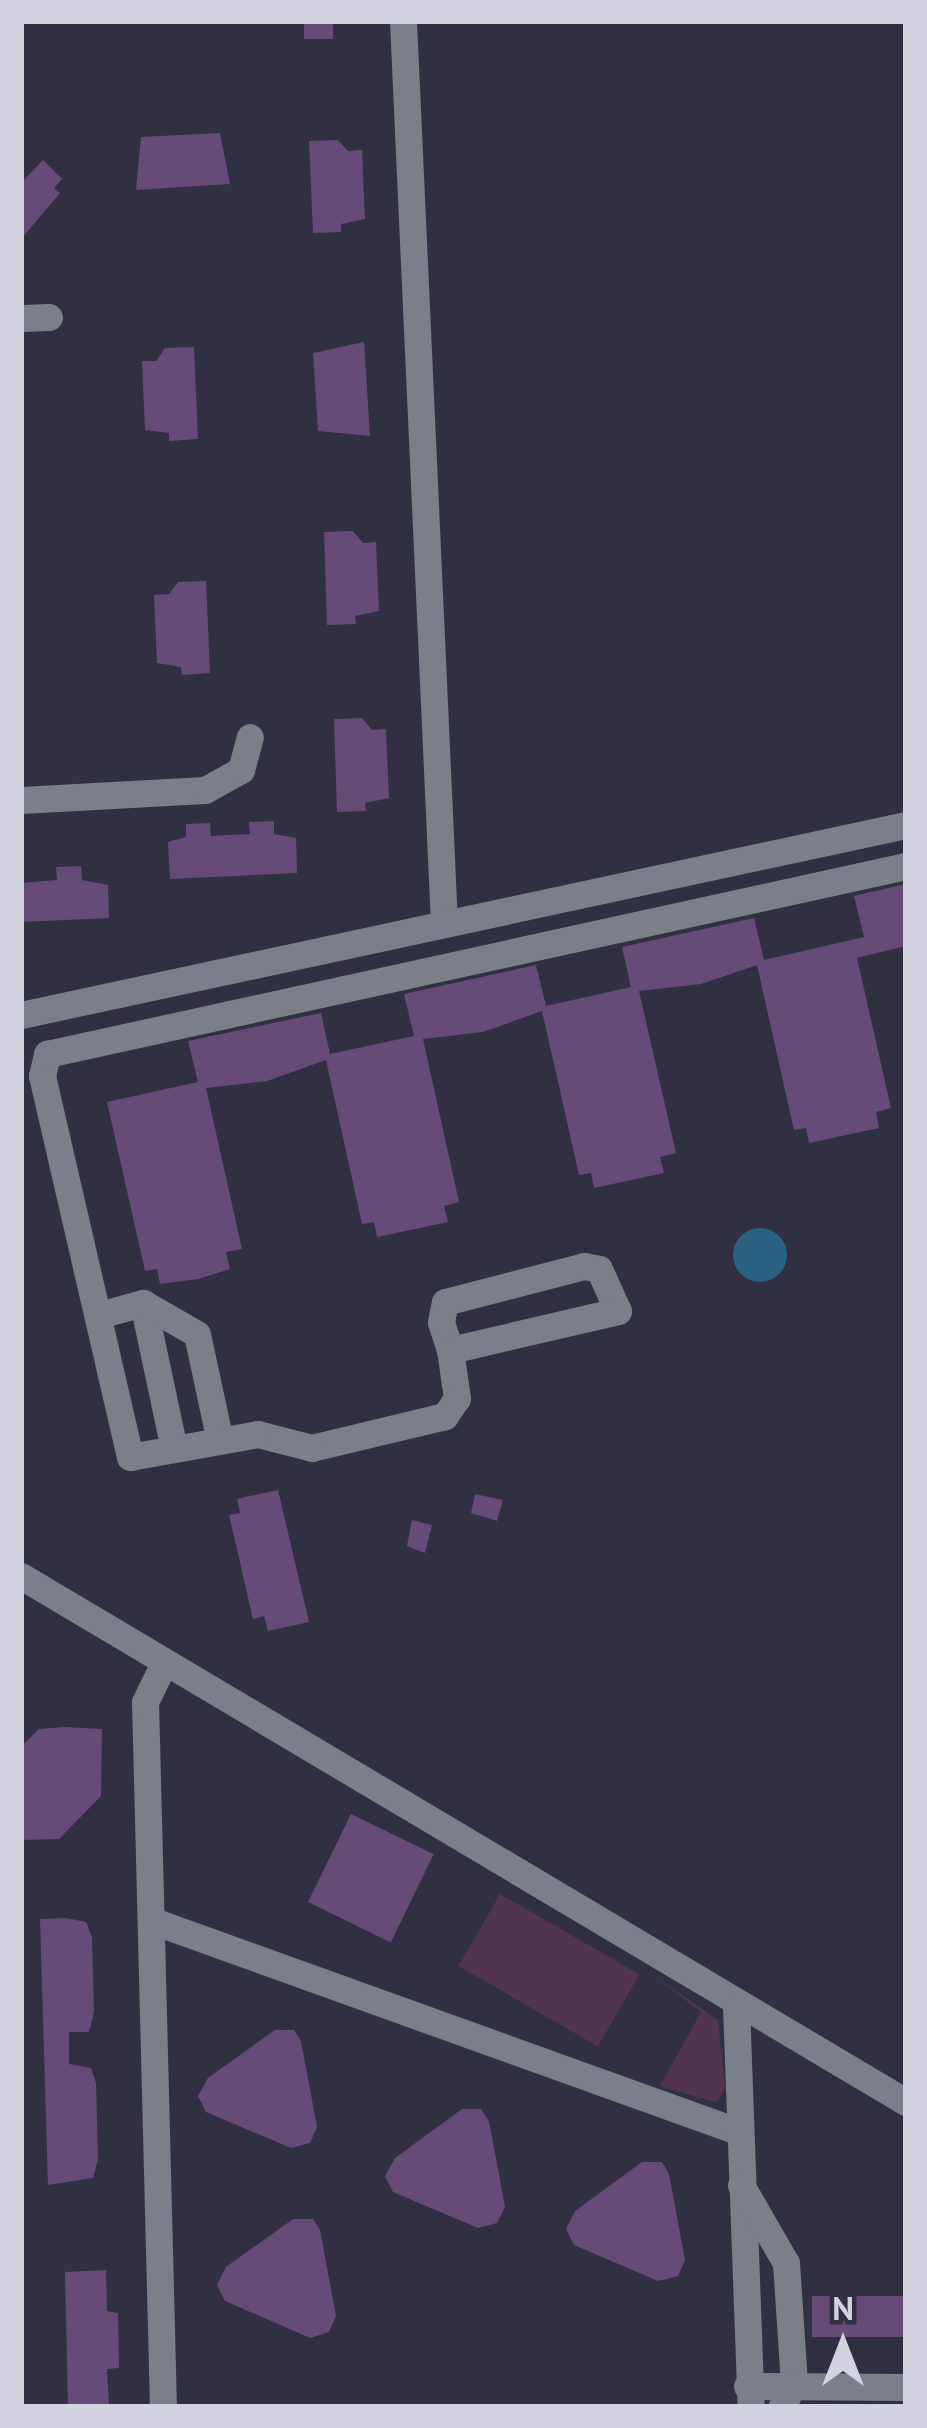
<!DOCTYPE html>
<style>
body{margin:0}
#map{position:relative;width:927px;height:2428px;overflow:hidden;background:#303042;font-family:"PT Sans",sans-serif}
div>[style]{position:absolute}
.green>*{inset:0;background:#51354b;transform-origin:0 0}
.water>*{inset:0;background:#296282}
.round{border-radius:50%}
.building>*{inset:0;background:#664b79;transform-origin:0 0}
.minor>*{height:27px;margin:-13.5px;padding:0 13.5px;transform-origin:13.5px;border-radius:13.5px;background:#7a7f88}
span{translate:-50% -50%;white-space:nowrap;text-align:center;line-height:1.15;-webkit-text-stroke:12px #303042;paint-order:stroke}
.frame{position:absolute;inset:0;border:24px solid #d3d3df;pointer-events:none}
.north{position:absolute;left:783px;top:2284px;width:120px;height:120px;-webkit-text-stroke:9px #303042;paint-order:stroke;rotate:0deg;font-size:33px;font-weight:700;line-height:48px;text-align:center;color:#d3d3df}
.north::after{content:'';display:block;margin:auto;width:42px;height:54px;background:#d3d3df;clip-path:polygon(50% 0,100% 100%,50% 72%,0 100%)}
</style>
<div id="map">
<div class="green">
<i style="left:500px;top:1894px;width:161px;height:83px;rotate:30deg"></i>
<i style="clip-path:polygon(653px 1975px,718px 2020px,725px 2088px,717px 2103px,660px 2086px,701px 2012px)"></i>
</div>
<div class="water">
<i class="round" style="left:733px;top:1228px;width:54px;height:54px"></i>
</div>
<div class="building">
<i style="left:304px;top:21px;width:29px;height:18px"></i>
<i style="clip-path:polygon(220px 133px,230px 184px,136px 190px,141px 137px)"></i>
<i style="clip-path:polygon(338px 140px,348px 151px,362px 150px,365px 219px,341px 224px,341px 232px,313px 233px,309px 141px)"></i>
<i style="clip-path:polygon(43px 160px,62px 179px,54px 188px,60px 193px,21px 239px,21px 183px)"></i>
<i style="clip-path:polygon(364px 342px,370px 436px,318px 431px,313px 353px)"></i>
<i style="clip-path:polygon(194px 347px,198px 439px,169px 441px,169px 433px,145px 430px,142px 361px,156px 361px,165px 348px)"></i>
<i style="clip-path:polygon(353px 531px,363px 543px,376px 542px,379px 611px,355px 616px,356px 624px,327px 625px,324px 532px)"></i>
<i style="clip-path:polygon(206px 581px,210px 673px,182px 675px,181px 667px,157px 663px,154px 595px,169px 594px,178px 582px)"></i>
<i style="clip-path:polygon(362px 718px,372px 730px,386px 729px,389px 798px,365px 803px,366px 811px,337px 812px,334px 719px)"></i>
<i style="clip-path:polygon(274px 821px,274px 834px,296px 838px,297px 873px,170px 879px,168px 842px,186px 837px,186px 824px,210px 823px,211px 836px,250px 834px,249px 822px)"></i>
<i style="clip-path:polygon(81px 866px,82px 880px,108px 885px,109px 918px,21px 922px,21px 883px,57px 880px,56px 867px)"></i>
<i style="clip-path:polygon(906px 884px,906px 946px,857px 958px,891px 1108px,876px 1112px,879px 1128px,809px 1143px,806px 1128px,794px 1130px,757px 965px,701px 984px,639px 991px,676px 1153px,660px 1157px,664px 1173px,594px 1188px,591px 1173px,579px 1175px,542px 1011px,483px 1032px,423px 1039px,459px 1202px,444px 1206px,448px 1222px,377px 1237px,374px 1222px,362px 1224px,326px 1060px,267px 1081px,206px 1088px,242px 1249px,226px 1252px,230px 1269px,198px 1279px,160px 1284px,157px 1269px,145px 1271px,107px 1102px,198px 1082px,188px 1041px,321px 1013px,330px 1054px,414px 1036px,404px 994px,536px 965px,546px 1006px,631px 987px,622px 947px,754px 918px,764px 960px,864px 937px,854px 896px)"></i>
<i style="clip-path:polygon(278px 1490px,309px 1622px,268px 1631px,264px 1616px,253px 1619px,229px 1515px,240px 1513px,237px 1499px)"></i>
<i style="clip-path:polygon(475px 1494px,503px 1500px,497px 1521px,471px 1513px)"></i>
<i style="clip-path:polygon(412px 1520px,432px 1525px,425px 1553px,407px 1546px)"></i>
<i style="clip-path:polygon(65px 1727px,102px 1729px,101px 1796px,59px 1839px,21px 1840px,21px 1747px,39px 1729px)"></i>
<i style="left:351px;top:1814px;width:92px;height:98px;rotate:26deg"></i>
<i style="clip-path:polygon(66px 1918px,86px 1922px,92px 1937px,94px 2012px,89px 2032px,69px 2032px,69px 2064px,91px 2068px,96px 2083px,98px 2159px,93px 2178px,48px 2185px,40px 1919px)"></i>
<i style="clip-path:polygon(275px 2030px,294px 2030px,301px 2041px,317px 2127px,310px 2143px,291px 2148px,206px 2112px,198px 2096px,208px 2078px)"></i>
<i style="clip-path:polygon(462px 2109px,481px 2109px,489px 2121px,505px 2207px,497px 2223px,478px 2228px,393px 2192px,385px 2176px,395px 2158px)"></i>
<i style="clip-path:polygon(642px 2162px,662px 2162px,669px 2174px,685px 2260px,678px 2276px,658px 2281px,574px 2245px,566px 2229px,575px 2211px)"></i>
<i style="clip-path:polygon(293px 2219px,313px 2219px,320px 2230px,336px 2316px,329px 2332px,310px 2338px,225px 2301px,217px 2285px,226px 2267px)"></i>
<i style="clip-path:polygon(106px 2270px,107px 2311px,118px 2313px,119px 2368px,107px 2369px,109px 2407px,68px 2407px,65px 2272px)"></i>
<i style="left:906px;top:2296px;width:41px;height:94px;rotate:90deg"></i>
</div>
<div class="minor">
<i style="left:403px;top:21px;width:904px;rotate:87.4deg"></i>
<i style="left:21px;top:318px;width:28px;rotate:-2deg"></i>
<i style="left:21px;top:800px;width:184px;rotate:-3.1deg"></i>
<i style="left:205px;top:790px;width:41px;rotate:-29.1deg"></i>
<i style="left:241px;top:770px;width:34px;rotate:-75deg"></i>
<i style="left:21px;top:1015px;width:905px;rotate:-12.12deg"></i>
<i style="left:143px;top:1303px;width:149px;rotate:78deg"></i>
<i style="left:99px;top:1315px;width:46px;rotate:-15.3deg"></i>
<i style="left:143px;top:1303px;width:62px;rotate:29.9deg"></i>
<i style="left:197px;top:1334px;width:109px;rotate:77.9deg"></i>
<i style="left:450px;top:1350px;width:29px;rotate:-108deg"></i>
<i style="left:441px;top:1322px;width:20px;rotate:-79deg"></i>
<i style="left:445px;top:1302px;width:144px;rotate:-14.5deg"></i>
<i style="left:584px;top:1266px;width:15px;rotate:11deg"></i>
<i style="left:599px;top:1269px;width:46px;rotate:65.7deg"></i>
<i style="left:618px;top:1311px;width:172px;rotate:166.9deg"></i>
<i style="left:450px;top:1350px;width:49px;rotate:81.7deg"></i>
<i style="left:457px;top:1398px;width:22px;rotate:124deg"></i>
<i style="left:445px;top:1416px;width:137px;rotate:166.5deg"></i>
<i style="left:312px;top:1448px;width:56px;rotate:-165.5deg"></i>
<i style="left:258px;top:1434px;width:130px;rotate:169.8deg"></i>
<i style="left:130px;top:1457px;width:391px;rotate:-103deg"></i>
<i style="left:42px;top:1076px;width:23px;rotate:-77deg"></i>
<i style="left:47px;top:1054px;width:879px;rotate:-12.35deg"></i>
<i style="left:21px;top:1576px;width:1030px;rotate:30.73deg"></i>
<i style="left:153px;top:1921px;width:621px;rotate:19.78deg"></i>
<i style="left:736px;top:2006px;width:401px;rotate:87.9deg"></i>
<i style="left:741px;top:2185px;width:90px;rotate:60deg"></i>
<i style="left:786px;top:2263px;width:121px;rotate:86.2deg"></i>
<i style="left:794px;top:2384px;width:26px;rotate:119deg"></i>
<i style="left:747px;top:2386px;width:159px;rotate:0.4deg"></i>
<i style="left:163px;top:2407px;width:705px;rotate:-91.46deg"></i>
<i style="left:145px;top:1702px;width:43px;rotate:-64deg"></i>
</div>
<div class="frame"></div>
<div class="north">N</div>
</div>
